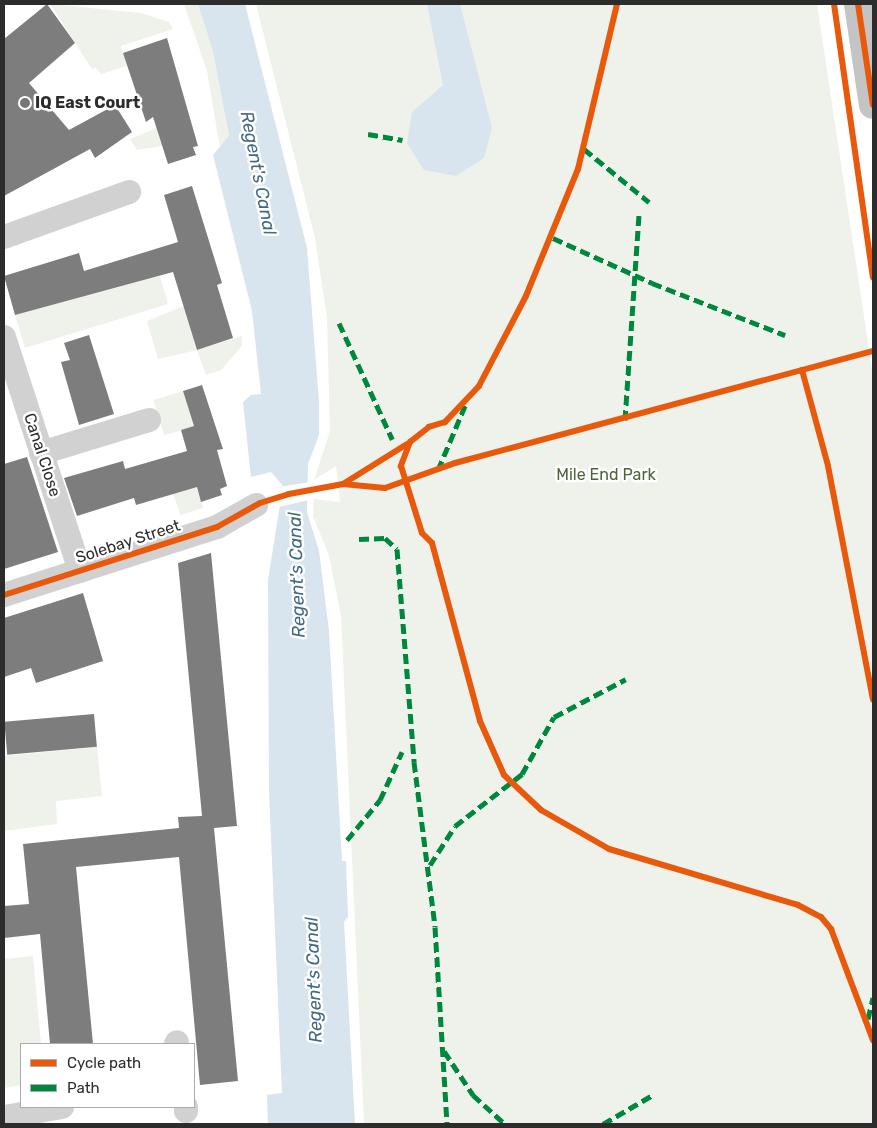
<!DOCTYPE html>
<style>
body{margin:0}
#map{position:relative;width:877px;height:1128px;overflow:hidden;background:#fff;font-family:Rubik,sans-serif}
div>[style]{position:absolute}
.green>*{inset:0;background:#eef2eb;transform-origin:0 0}
.water>*{inset:0;background:#d8e4ee}
.pier>*{inset:0;background:#fff}
.building>*{inset:0;background:#7d7d7d;transform-origin:0 0}
.minor>*{height:24px;margin:-12px;padding:0 12px;transform-origin:12px;border-radius:12px;background:#d1d1d1}
.primary>*{height:28px;margin:-14px;padding:0 14px;transform-origin:14px;border-radius:14px;background:#c4c4c4}
.quiet>*{height:5px;margin-top:-2.5px;transform-origin:0;background:repeating-linear-gradient(90deg,#00873e 0 10px,transparent 0 15px)}
.cycleway>*{height:6px;margin:-3px;padding:0 3px;transform-origin:3px;border-radius:3px;background:#e8590c}
.dots>*{width:14px;height:14px;translate:-50% -50%;box-sizing:border-box;border:2px solid #fff;border-radius:50%}
span{translate:-50% -50%;white-space:nowrap;text-align:center;line-height:1.15;-webkit-text-stroke:5px #fff;paint-order:stroke}
.poi-label{font-size:16px;color:#2c2c2c;font-weight:700}
.left{translate:0 -50%;text-align:left}
.street-label{font-size:16px;color:#2c2c2c}
.park-label{font-size:16px;color:#4e623e}
.water-label{font-size:18px;color:#436985;font-style:italic}
.frame{position:absolute;inset:0;border:5px solid #2c2c2c;pointer-events:none}
.legend{position:absolute;left:20px;top:1043px;width:175px;height:65px;box-sizing:border-box;background:#fff;border:1px solid #ababab;margin:0;padding:6px 9px;list-style:none;font-size:15px;color:#2c2c2c}
.legend li{display:flex;align-items:center;gap:10px;height:25px}
.legend b{width:25px;border:1px solid #ababab}
</style>
<div id="map">
<div class="green">
<i style="clip-path:polygon(50px 4px,141px 13px,169px 22px,173px 29px,121px 46px,127px 66px,101px 74px,95px 67px,92px 69px)"></i>
<i style="clip-path:polygon(184px 4px,198px 4px,213px 52px,229px 137px,220px 148px,207px 71px)"></i>
<i style="clip-path:polygon(256px 4px,817px 4px,873px 376px,873px 1124px,364px 1124px,341px 615px,329px 556px,313px 516px,314px 499px,340px 502px,336px 466px,314px 480px,330px 431px,327px 318px,315px 238px)"></i>
<i style="clip-path:polygon(157px 128px,162px 146px,137px 150px,130px 139px)"></i>
<i style="clip-path:polygon(160px 276px,168px 304px,25px 348px,15px 315px)"></i>
<i style="clip-path:polygon(184px 306px,197px 350px,242px 336px,242px 346px,221px 370px,206px 375px,197px 350px,158px 359px,147px 321px)"></i>
<i style="left:183px;top:391px;width:37px;height:31px;rotate:73deg"></i>
<i style="left:196px;top:486px;width:23px;height:24px;rotate:72deg"></i>
<i style="clip-path:polygon(97px 747px,102px 796px,56px 801px,57px 824px,4px 831px,4px 756px)"></i>
<i style="clip-path:polygon(33px 956px,41px 1044px,21px 1044px,21px 1085px,4px 1088px,4px 959px)"></i>
</div>
<div class="water">
<i style="clip-path:polygon(198px 4px,245px 4px,307px 248px,319px 402px,319px 435px,308px 464px,307px 512px,319px 551px,329px 631px,342px 861px,346px 861px,348px 917px,344px 922px,355px 1124px,268px 1124px,267px 1095px,282px 1093px,269px 792px,268px 580px,283px 486px,271px 472px,251px 477px,243px 402px,251px 395px,261px 394px,252px 311px,213px 155px,229px 136px,213px 52px)"></i>
<i style="clip-path:polygon(427px 4px,460px 4px,492px 128px,484px 158px,456px 176px,424px 170px,407px 143px,412px 112px,443px 85px)"></i>
</div>
<div class="pier">
<i style="clip-path:polygon(310px 482px,309px 500px,279px 507px,280px 487px)"></i>
</div>
<div class="building">
<i style="clip-path:polygon(47px 4px,75px 43px,29px 83px,69px 130px,115px 105px,132px 132px,95px 158px,90px 149px,4px 196px,4px 39px)"></i>
<i style="clip-path:polygon(167px 38px,198px 146px,193px 147px,196px 155px,168px 164px,153px 117px,146px 122px,123px 53px)"></i>
<i style="clip-path:polygon(192px 186px,222px 283px,217px 285px,233px 338px,197px 350px,173px 272px,15px 315px,4px 276px,79px 253px,84px 271px,178px 242px,164px 195px)"></i>
<i style="clip-path:polygon(89px 335px,114px 414px,79px 425px,61px 362px,70px 360px,64px 343px)"></i>
<i style="clip-path:polygon(202px 385px,223px 449px,217px 450px,227px 486px,220px 489px,222px 495px,201px 502px,197px 487px,136px 505px,134px 498px,77px 516px,64px 478px,123px 461px,125px 469px,187px 451px,181px 430px,194px 426px,183px 391px)"></i>
<i style="clip-path:polygon(27px 457px,58px 552px,4px 569px,4px 464px)"></i>
<i style="clip-path:polygon(211px 553px,237px 826px,214px 828px,238px 1081px,200px 1085px,179px 857px,76px 867px,93px 1044px,50px 1044px,40px 934px,4px 938px,4px 906px,29px 904px,23px 844px,179px 828px,178px 817px,202px 816px,178px 563px)"></i>
<i style="clip-path:polygon(83px 593px,103px 661px,36px 683px,31px 668px,4px 677px,4px 618px)"></i>
<i style="left:94px;top:714px;width:33px;height:90px;rotate:85deg"></i>
</div>
<div class="minor">
<i style="left:4px;top:237px;width:133px;rotate:-19.8deg"></i>
<i style="left:4px;top:337px;width:246px;rotate:72deg"></i>
<i style="left:41px;top:453px;width:113px;rotate:-17deg"></i>
<i style="left:4px;top:595px;width:224px;rotate:-17.7deg"></i>
<i style="left:217px;top:527px;width:45px;rotate:-29.4deg"></i>
<i style="left:176px;top:1044px;width:2px;rotate:-63deg"></i>
<i style="left:186px;top:1107px;width:4px;rotate:90deg"></i>
<i style="left:4px;top:1117px;width:59px;rotate:-9.8deg"></i>
</div>
<div class="primary">
<i style="left:858px;top:4px;width:102px;rotate:81.6deg"></i>
</div>
<div class="quiet">
<i style="left:368px;top:134px;width:35px;rotate:10deg"></i>
<i style="left:584px;top:149px;width:84px;rotate:39.2deg"></i>
<i style="left:553px;top:238px;width:109px;rotate:24.4deg"></i>
<i style="left:652px;top:283px;width:143px;rotate:21.4deg"></i>
<i style="left:339px;top:323px;width:128px;rotate:65.4deg"></i>
<i style="left:625px;top:420px;width:205px;rotate:-86.1deg"></i>
<i style="left:438px;top:470px;width:75px;rotate:-67.2deg"></i>
<i style="left:359px;top:539px;width:26px;rotate:-2deg"></i>
<i style="left:385px;top:538px;width:16px;rotate:43deg"></i>
<i style="left:397px;top:549px;width:214px;rotate:85.4deg"></i>
<i style="left:414px;top:762px;width:166px;rotate:82.7deg"></i>
<i style="left:435px;top:927px;width:197px;rotate:86.5deg"></i>
<i style="left:347px;top:840px;width:52px;rotate:-50.5deg"></i>
<i style="left:380px;top:800px;width:53px;rotate:-65.4deg"></i>
<i style="left:430px;top:865px;width:46px;rotate:-57.3deg"></i>
<i style="left:455px;top:826px;width:85px;rotate:-37.8deg"></i>
<i style="left:522px;top:774px;width:65px;rotate:-60.7deg"></i>
<i style="left:554px;top:717px;width:81px;rotate:-27.8deg"></i>
<i style="left:868px;top:1019px;width:22px;rotate:-77deg"></i>
<i style="left:444px;top:1051px;width:53px;rotate:56.6deg"></i>
<i style="left:473px;top:1095px;width:43px;rotate:42.2deg"></i>
<i style="left:603px;top:1124px;width:56px;rotate:-30.3deg"></i>
</div>
<div class="cycleway">
<i style="left:617px;top:4px;width:170px;rotate:103.3deg"></i>
<i style="left:578px;top:169px;width:137px;rotate:112.3deg"></i>
<i style="left:526px;top:296px;width:102px;rotate:117.6deg"></i>
<i style="left:479px;top:386px;width:50px;rotate:133.4deg"></i>
<i style="left:445px;top:422px;width:17px;rotate:163deg"></i>
<i style="left:429px;top:427px;width:24px;rotate:142deg"></i>
<i style="left:410px;top:442px;width:26px;rotate:111deg"></i>
<i style="left:401px;top:466px;width:70px;rotate:72.6deg"></i>
<i style="left:422px;top:533px;width:14px;rotate:45deg"></i>
<i style="left:432px;top:543px;width:184px;rotate:74.9deg"></i>
<i style="left:480px;top:721px;width:59px;rotate:66deg"></i>
<i style="left:504px;top:775px;width:51px;rotate:43.4deg"></i>
<i style="left:541px;top:810px;width:78px;rotate:29.8deg"></i>
<i style="left:609px;top:849px;width:197px;rotate:16.5deg"></i>
<i style="left:798px;top:905px;width:26px;rotate:28deg"></i>
<i style="left:821px;top:917px;width:16px;rotate:50deg"></i>
<i style="left:831px;top:929px;width:119px;rotate:69.3deg"></i>
<i style="left:834px;top:4px;width:276px;rotate:81.9deg"></i>
<i style="left:858px;top:4px;width:102px;rotate:81.6deg"></i>
<i style="left:802px;top:370px;width:99px;rotate:74.8deg"></i>
<i style="left:828px;top:466px;width:238px;rotate:79.1deg"></i>
<i style="left:343px;top:484px;width:75px;rotate:-32deg"></i>
<i style="left:4px;top:595px;width:224px;rotate:-17.7deg"></i>
<i style="left:217px;top:527px;width:49px;rotate:-29.2deg"></i>
<i style="left:260px;top:503px;width:30px;rotate:-17deg"></i>
<i style="left:289px;top:494px;width:55px;rotate:-10.5deg"></i>
<i style="left:343px;top:484px;width:42px;rotate:5.4deg"></i>
<i style="left:385px;top:488px;width:74px;rotate:-19.7deg"></i>
<i style="left:455px;top:463px;width:433px;rotate:-15deg"></i>
</div>
<div class="dots">
<i style="left:25px;top:103px;background:#767676"></i>
</div>
<div class="poi-label">
<span class="left" style="left:35px;top:103px">IQ East Court</span>
</div>
<div class="street-label">
<span style="left:42px;top:455px;rotate:72deg">Canal Close</span>
<span style="left:128px;top:542px;rotate:-18deg">Solebay Street</span>
</div>
<div class="park-label">
<span style="left:606px;top:475px">Mile End Park</span>
</div>
<div class="water-label">
<span style="left:258px;top:173px;rotate:79deg">Regent's Canal</span>
<span style="left:297px;top:575px;rotate:-92deg">Regent's Canal</span>
<span style="left:314px;top:980px;rotate:-92deg">Regent's Canal</span>
</div>
<div class="frame"></div>
<ul class="legend">
<li><b style="height:6px;background:#e8590c"></b>Cycle path</li>
<li><b style="height:6px;background:#00873e"></b>Path</li>
</ul>
</div>
